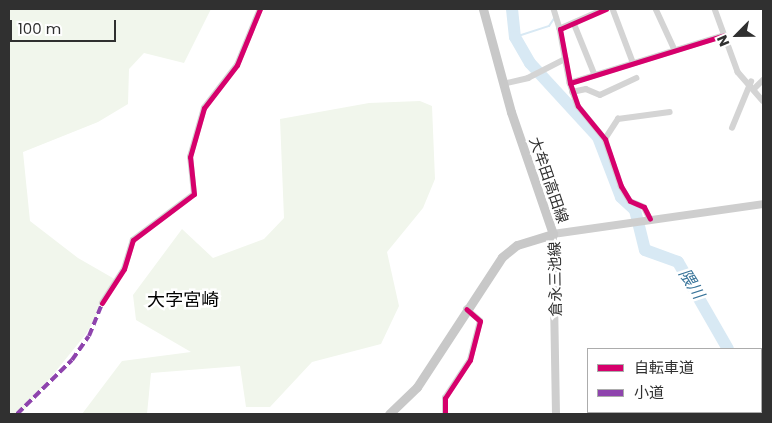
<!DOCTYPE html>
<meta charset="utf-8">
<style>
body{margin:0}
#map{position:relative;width:772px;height:423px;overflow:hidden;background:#fff;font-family:Poppins,"Noto Sans JP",sans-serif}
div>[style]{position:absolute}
.green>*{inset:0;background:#f1f6ec}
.stream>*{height:2px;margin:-1px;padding:0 1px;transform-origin:1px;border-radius:1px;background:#d8e9f4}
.river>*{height:12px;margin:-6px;padding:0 6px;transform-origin:6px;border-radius:6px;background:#d8e9f4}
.minor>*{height:5.5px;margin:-2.75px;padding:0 2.75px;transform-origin:2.75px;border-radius:2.75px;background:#d4d4d4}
.secondary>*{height:8px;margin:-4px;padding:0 4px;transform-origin:4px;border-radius:4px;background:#cecece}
.primary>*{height:9px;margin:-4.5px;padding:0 4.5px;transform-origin:4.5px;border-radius:4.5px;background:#c8c8c8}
.quiet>*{height:4px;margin-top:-2px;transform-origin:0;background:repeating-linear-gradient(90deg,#8e44ad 0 8px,transparent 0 12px)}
.cycleway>*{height:5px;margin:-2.5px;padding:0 2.5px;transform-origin:2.5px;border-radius:2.5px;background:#d6006c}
span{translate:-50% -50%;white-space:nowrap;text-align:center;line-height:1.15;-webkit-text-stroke:5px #fff;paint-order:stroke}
.street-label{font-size:15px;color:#303030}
.water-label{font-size:16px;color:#377399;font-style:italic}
.quarter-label{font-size:18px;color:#000}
.frame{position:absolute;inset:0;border:10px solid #303030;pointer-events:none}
.legend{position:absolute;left:587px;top:348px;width:175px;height:65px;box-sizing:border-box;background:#fff;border:1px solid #acacac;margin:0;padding:6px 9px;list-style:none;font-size:15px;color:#303030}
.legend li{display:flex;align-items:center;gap:10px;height:25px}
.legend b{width:25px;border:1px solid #acacac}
.north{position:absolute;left:712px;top:10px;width:50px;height:50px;-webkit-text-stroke:4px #fff;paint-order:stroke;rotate:247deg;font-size:14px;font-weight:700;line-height:20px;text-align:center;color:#303030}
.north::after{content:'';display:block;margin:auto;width:18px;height:22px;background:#303030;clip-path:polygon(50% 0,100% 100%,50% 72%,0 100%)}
.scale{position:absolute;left:10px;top:20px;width:106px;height:22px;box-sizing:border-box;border:2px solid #303030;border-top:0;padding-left:6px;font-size:15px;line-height:18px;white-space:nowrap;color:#303030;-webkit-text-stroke:4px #fff;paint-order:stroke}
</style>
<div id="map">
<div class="green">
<i style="clip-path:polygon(9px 9px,211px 9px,184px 63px,144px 53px,129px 69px,128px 104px,98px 122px,23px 152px,30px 221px,78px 258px,118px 281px,86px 334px,21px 414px,9px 414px)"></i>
<i style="clip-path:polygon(420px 101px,432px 106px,435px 179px,423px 208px,387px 252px,399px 306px,381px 344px,312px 362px,270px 407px,246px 407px,240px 366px,151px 373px,147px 414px,82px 414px,122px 361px,191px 352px,136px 320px,133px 295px,182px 229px,213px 258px,264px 239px,284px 218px,280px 119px,369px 103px)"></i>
</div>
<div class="stream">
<i style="left:515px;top:37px;width:36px;rotate:-18deg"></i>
<i style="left:549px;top:26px;width:11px;rotate:-56deg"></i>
</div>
<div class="river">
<i style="left:512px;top:9px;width:28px;rotate:84deg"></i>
<i style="left:515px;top:37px;width:30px;rotate:60deg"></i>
<i style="left:530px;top:63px;width:100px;rotate:47.4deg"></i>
<i style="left:598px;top:137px;width:64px;rotate:69deg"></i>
<i style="left:621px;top:197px;width:19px;rotate:43deg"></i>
<i style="left:635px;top:210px;width:41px;rotate:76deg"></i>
<i style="left:645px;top:250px;width:35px;rotate:20deg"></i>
<i style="left:678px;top:262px;width:100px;rotate:60.1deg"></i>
<i style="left:739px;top:414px;width:2px;rotate:-63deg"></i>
</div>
<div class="minor">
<i style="left:554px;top:9px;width:21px;rotate:73deg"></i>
<i style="left:606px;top:9px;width:50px;rotate:156.5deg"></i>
<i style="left:560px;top:29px;width:55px;rotate:79.5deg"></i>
<i style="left:570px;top:83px;width:162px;rotate:-17.2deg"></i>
<i style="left:613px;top:9px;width:57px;rotate:69.3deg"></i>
<i style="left:656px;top:9px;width:43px;rotate:65.2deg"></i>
<i style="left:715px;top:9px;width:67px;rotate:69.9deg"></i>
<i style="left:738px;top:72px;width:38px;rotate:49deg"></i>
<i style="left:574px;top:23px;width:56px;rotate:68deg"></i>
<i style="left:570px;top:83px;width:24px;rotate:71deg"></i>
<i style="left:578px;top:106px;width:43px;rotate:50.7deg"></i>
<i style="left:605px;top:139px;width:50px;rotate:71.2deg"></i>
<i style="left:621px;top:186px;width:17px;rotate:59deg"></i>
<i style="left:630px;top:201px;width:15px;rotate:23deg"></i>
<i style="left:644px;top:207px;width:13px;rotate:63deg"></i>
<i style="left:503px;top:84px;width:26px;rotate:-13deg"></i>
<i style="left:528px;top:78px;width:42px;rotate:-27.2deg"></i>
<i style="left:755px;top:88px;width:11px;rotate:-45deg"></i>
<i style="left:572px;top:92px;width:14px;rotate:-12deg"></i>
<i style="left:586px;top:89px;width:15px;rotate:23deg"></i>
<i style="left:600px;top:95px;width:40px;rotate:-25deg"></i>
<i style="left:732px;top:128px;width:50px;rotate:-67.6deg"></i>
<i style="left:605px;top:139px;width:24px;rotate:-57deg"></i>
<i style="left:618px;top:119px;width:52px;rotate:-7.7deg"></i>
<i style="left:102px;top:303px;width:40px;rotate:-57.1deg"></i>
<i style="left:124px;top:269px;width:30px;rotate:-73deg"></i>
<i style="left:133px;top:240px;width:76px;rotate:-37deg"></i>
<i style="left:194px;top:194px;width:37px;rotate:-96deg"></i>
<i style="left:190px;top:157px;width:51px;rotate:-74.1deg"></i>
<i style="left:204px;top:108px;width:54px;rotate:-52.5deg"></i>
<i style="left:237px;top:65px;width:61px;rotate:-67.7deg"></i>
<i style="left:445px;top:414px;width:16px;rotate:-90deg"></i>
<i style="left:445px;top:398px;width:45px;rotate:-56.7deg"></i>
<i style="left:470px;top:360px;width:40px;rotate:-75.6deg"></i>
<i style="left:480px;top:321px;width:18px;rotate:-139deg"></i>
</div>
<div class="secondary">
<i style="left:556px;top:414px;width:180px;rotate:-91deg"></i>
<i style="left:553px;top:234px;width:212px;rotate:-8.1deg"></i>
</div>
<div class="primary">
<i style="left:389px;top:414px;width:39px;rotate:-44deg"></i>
<i style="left:417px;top:387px;width:155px;rotate:-56.8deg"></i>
<i style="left:502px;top:257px;width:19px;rotate:-39deg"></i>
<i style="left:517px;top:245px;width:38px;rotate:-17deg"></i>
<i style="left:553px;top:234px;width:129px;rotate:-109deg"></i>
<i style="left:511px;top:112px;width:107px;rotate:-105.2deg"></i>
</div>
<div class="quiet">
<i style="left:17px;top:414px;width:77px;rotate:-44.5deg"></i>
<i style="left:72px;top:360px;width:29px;rotate:-55deg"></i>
<i style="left:89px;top:336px;width:35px;rotate:-68deg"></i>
</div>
<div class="cycleway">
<i style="left:606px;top:9px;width:50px;rotate:156.5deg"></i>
<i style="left:560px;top:29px;width:55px;rotate:79.5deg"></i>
<i style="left:570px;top:83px;width:162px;rotate:-17.2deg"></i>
<i style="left:570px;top:83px;width:24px;rotate:71deg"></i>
<i style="left:578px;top:106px;width:43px;rotate:50.7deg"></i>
<i style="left:605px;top:139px;width:50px;rotate:71.2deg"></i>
<i style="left:621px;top:186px;width:17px;rotate:59deg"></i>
<i style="left:630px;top:201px;width:15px;rotate:23deg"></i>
<i style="left:644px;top:207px;width:13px;rotate:63deg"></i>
<i style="left:102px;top:303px;width:40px;rotate:-57.1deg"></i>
<i style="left:124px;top:269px;width:30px;rotate:-73deg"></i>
<i style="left:133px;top:240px;width:76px;rotate:-37deg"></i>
<i style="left:194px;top:194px;width:37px;rotate:-96deg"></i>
<i style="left:190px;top:157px;width:51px;rotate:-74.1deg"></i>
<i style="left:204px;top:108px;width:54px;rotate:-52.5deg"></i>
<i style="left:237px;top:65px;width:61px;rotate:-67.7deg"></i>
<i style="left:445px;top:414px;width:16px;rotate:-90deg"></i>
<i style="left:445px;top:398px;width:45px;rotate:-56.7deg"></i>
<i style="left:470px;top:360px;width:40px;rotate:-75.6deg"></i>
<i style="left:480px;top:321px;width:18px;rotate:-139deg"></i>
</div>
<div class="street-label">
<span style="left:549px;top:180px;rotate:71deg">大牟田高田線</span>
<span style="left:555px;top:279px;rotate:-91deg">倉永三池線</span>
</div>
<div class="water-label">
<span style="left:691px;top:284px;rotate:58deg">隈川</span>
</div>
<div class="quarter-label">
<span style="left:183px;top:300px">大字宮崎</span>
</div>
<div class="frame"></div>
<ul class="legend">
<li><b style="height:6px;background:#d6006c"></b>自転車道</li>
<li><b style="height:6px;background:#8e44ad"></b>小道</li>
</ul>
<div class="north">N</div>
<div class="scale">100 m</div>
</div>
